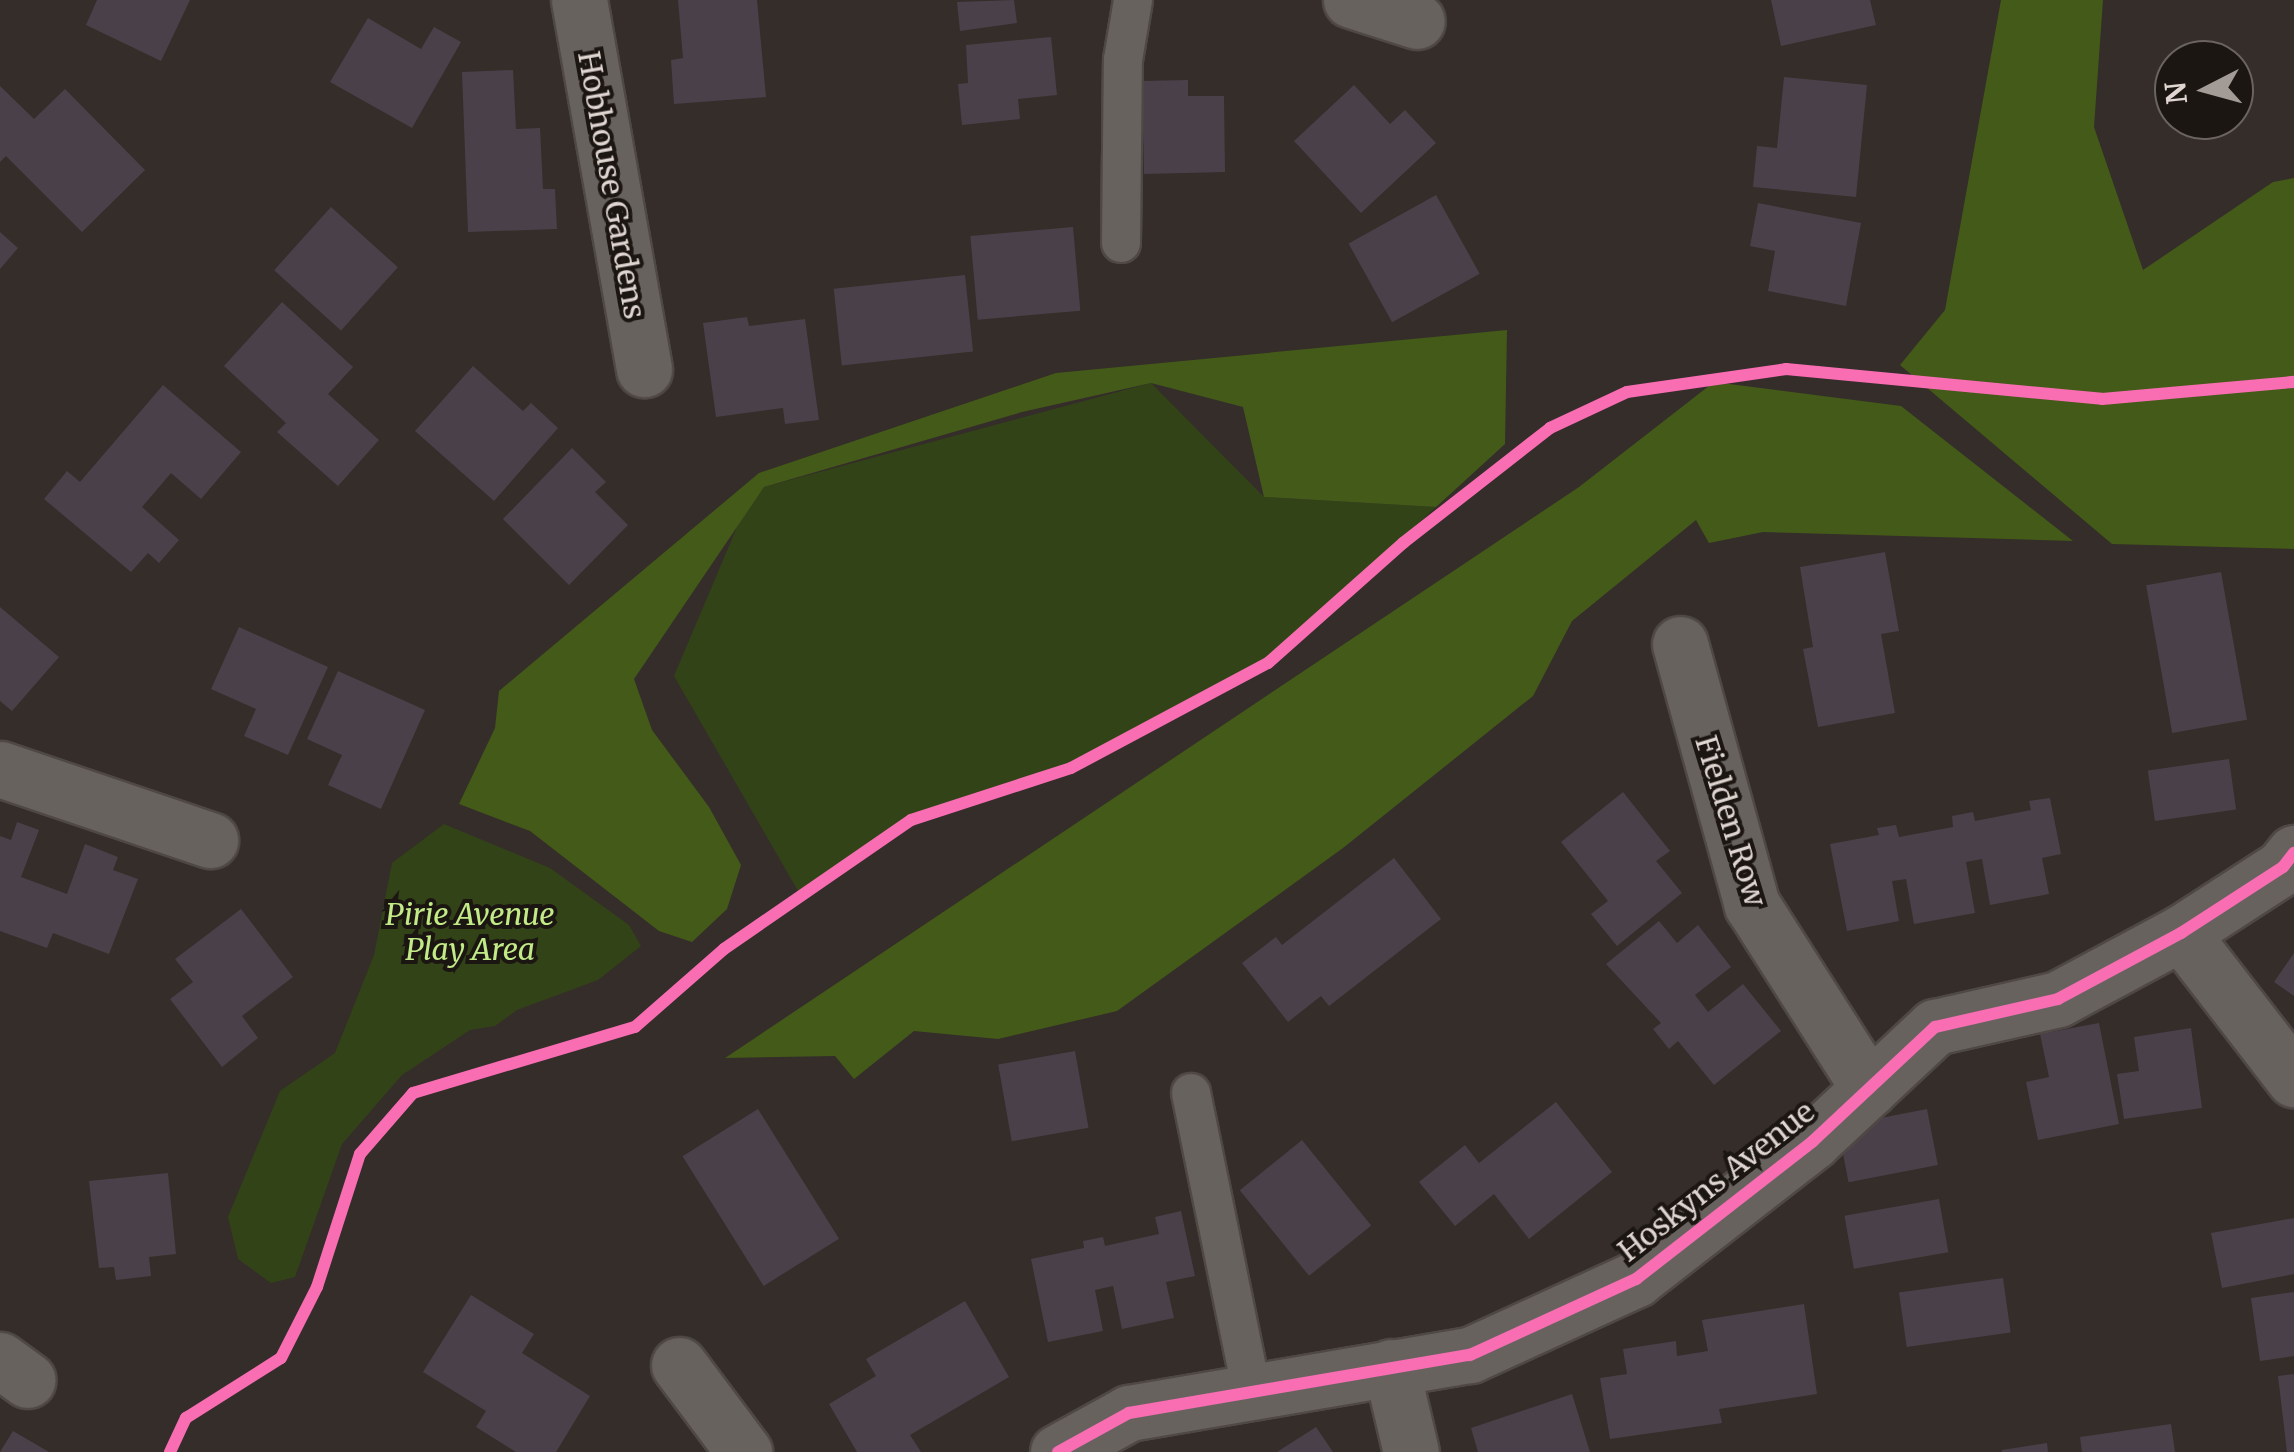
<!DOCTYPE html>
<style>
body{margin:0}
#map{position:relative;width:2294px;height:1452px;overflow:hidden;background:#342d29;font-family:Merriweather,serif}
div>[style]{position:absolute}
.green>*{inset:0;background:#334318}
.forest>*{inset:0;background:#445a19}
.building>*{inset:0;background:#4a4049;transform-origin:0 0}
.roads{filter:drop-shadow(2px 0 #4f4845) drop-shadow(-2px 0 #4f4845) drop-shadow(0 2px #4f4845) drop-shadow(0 -2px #4f4845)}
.service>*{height:38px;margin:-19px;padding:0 19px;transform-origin:19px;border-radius:19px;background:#68625f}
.minor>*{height:55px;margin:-27.5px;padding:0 27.5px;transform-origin:27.5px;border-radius:27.5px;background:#68625f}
.cycleway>*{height:12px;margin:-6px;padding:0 6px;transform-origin:6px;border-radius:6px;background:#f96db3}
span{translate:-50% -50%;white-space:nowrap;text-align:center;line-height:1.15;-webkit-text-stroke:8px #1c1612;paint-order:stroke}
.street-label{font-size:30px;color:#dfd6d1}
.park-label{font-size:30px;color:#c2eb88;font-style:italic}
.north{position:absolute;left:2154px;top:40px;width:100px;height:100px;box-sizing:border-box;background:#1c1612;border:2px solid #6a635e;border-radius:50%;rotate:264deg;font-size:28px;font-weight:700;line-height:40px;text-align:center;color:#dfd6d1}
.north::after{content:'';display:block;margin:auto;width:35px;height:45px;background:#a39b96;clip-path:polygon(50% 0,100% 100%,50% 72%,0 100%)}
</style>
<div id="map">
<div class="green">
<i style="clip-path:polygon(1151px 383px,1264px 497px,1436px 507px,1268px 663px,1053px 773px,911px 820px,801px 896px,674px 676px,740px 520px,764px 487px)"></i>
<i style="clip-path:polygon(444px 824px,550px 868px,629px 925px,641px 946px,598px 980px,517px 1010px,495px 1026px,470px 1030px,402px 1075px,342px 1144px,295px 1277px,271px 1283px,238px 1259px,228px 1217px,280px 1091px,335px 1053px,374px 955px,392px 863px)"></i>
</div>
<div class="forest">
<i style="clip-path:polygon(2001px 0,2103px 0,2094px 127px,2143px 270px,2273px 182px,2294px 178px,2294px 549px,2112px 544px,1900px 365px,1945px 310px)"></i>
<i style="clip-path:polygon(1507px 330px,1505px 444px,1436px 507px,1264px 497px,1243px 407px,1151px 383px,1022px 412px,764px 487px,634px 679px,652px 730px,709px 807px,741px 865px,727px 909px,692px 942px,659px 931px,530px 831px,459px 804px,495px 728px,499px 691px,759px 473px,1056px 373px)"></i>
<i style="clip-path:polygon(1714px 382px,1901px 406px,2073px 541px,1763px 532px,1709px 543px,1696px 520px,1572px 621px,1533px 696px,1343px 848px,1117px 1011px,998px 1039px,914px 1031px,854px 1079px,835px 1056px,725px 1058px,1579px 487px)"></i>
</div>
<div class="building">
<i style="clip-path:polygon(97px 0,190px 0,161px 61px,86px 25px)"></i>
<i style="clip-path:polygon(678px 0,757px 0,766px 97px,674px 104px,671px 60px,683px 58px)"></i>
<i style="clip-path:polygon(1014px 0,1017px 23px,960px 31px,957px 2px)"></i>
<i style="clip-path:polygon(1771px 0,1870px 0,1876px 25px,1781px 46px)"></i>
<i style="clip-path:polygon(368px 18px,421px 49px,434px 27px,461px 42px,412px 128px,330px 82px)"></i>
<i style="clip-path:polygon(1051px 37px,1057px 95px,1018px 99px,1020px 119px,962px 125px,958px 84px,968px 83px,966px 45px)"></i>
<i style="clip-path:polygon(513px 70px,516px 129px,540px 128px,543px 189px,555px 189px,557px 229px,468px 232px,462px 72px)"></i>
<i style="clip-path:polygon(1784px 77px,1867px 85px,1856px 197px,1753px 187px,1757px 146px,1777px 148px)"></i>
<i style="clip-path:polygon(1188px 80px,1188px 96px,1224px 96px,1225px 172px,1144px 174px,1142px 81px)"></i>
<i style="clip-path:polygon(1354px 85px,1390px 124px,1405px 110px,1436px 143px,1361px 213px,1294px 141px)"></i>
<i style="clip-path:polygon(0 86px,34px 119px,65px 89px,145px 170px,82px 232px,6px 156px,0 162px)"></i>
<i style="left:1436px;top:195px;width:90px;height:100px;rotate:61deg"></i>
<i style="clip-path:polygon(1758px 203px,1861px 223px,1846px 306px,1768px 291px,1775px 251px,1750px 246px)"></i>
<i style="left:331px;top:207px;width:90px;height:85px;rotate:42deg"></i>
<i style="left:1073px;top:227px;width:84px;height:103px;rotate:85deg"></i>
<i style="clip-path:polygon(0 232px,18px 248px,0 269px)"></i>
<i style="left:965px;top:275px;width:77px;height:132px;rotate:84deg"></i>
<i style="clip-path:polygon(282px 302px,353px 367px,328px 394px,379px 440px,338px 486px,277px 432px,286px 423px,224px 366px)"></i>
<i style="clip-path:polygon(747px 317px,749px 326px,805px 319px,819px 420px,785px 424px,783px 408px,716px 417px,703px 323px)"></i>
<i style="clip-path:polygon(473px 366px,523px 411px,531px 403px,558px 428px,494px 501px,415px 431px)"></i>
<i style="clip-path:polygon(163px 385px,241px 452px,201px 499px,171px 473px,142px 507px,179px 540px,159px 563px,148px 553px,131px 572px,44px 499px,67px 471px,80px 482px)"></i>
<i style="clip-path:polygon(572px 448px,606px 482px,595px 492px,628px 525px,569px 585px,503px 519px)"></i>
<i style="clip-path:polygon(1885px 552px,1899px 631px,1881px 634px,1895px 713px,1818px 727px,1803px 649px,1813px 647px,1800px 567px)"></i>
<i style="left:2221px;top:572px;width:150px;height:76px;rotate:80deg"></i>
<i style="clip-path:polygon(0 607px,59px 657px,12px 711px,0 701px)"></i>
<i style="clip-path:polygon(239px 627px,328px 667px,288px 755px,244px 736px,256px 709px,211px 689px)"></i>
<i style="clip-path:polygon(338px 671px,425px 710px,381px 809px,328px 785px,342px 755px,307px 739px)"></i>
<i style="left:2229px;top:759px;width:51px;height:82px;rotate:82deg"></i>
<i style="clip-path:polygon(1623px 792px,1670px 851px,1656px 861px,1682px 893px,1617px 946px,1591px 914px,1608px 901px,1561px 842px)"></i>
<i style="clip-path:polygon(2050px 798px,2061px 854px,2042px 858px,2049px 894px,1990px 905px,1982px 859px,1966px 862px,1975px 913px,1914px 924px,1906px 879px,1892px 881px,1899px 921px,1847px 931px,1830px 844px,1879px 835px,1877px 828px,1896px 825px,1899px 837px,1953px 827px,1952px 816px,1973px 812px,1975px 821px,2031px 810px,2029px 801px)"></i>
<i style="clip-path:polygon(17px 822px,39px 830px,21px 877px,67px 894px,85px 844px,118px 857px,113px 870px,138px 879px,109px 954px,53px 933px,47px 948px,0 931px,0 836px,11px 840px)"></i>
<i style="clip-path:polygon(1394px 858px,1441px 919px,1329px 1006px,1321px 996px,1288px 1022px,1242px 963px,1276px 937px,1282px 945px)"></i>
<i style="clip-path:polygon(241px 909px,293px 977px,242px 1016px,258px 1038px,222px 1067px,170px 999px,193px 982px,175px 959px)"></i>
<i style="clip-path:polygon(1659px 921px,1677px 943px,1698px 925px,1731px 967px,1695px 995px,1708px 1012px,1743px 984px,1781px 1031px,1714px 1085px,1678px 1041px,1669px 1049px,1653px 1029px,1661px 1023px,1606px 964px)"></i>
<i style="clip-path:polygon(2294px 953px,2294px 996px,2274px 982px)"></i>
<i style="clip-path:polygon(2099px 1023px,2119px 1124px,2038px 1140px,2026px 1082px,2049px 1077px,2040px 1034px)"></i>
<i style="clip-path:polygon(2191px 1028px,2202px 1108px,2124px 1119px,2117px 1074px,2139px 1071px,2134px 1037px)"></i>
<i style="left:1075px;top:1051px;width:78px;height:78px;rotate:80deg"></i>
<i style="clip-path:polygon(1556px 1102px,1612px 1172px,1529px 1239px,1494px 1194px,1455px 1226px,1419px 1182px,1465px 1145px,1479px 1163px)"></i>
<i style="left:758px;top:1109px;width:153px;height:89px;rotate:58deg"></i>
<i style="left:1927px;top:1109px;width:57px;height:91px;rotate:79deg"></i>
<i style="left:1302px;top:1140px;width:110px;height:80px;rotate:51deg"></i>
<i style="clip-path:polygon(168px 1173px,176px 1254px,149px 1257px,151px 1276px,116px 1280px,114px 1267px,99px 1268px,89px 1181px)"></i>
<i style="left:1939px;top:1199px;width:54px;height:96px;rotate:80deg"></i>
<i style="clip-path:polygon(1181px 1211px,1195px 1276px,1166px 1282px,1174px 1318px,1122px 1329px,1113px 1286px,1095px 1290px,1103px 1331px,1048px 1342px,1031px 1259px,1084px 1248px,1083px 1241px,1103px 1237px,1105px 1246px,1159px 1234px,1155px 1217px)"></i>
<i style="clip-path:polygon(2294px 1218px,2294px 1274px,2222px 1288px,2211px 1233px)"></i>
<i style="left:2003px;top:1278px;width:55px;height:105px;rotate:82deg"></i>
<i style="clip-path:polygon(2294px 1292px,2294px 1356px,2260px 1361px,2251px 1298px)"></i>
<i style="clip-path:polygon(471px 1295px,534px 1334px,522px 1353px,590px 1396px,556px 1452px,516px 1452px,476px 1427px,486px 1411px,423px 1372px)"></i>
<i style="clip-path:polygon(965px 1301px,1009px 1377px,910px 1435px,921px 1452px,857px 1452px,829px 1404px,876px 1376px,866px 1359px)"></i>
<i style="clip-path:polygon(1804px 1304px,1817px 1394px,1719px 1409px,1722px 1423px,1610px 1439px,1600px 1378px,1627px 1374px,1623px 1349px,1676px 1341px,1677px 1356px,1708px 1351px,1702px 1320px)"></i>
<i style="clip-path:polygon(2294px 1374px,2294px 1452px,2287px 1452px,2278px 1376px)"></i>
<i style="clip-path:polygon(1572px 1394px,1590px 1452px,1478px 1452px,1471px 1428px)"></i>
<i style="clip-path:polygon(2171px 1424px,2175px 1452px,2082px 1452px,2080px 1437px)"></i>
<i style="clip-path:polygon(1316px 1427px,1333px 1452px,1277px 1452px)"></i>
<i style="clip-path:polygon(13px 1431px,49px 1452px,0 1452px)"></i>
<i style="clip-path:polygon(2047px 1443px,2048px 1452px,2002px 1452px,2002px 1450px)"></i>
</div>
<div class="roads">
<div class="service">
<i style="left:1121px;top:243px;width:183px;rotate:-89.4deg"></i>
<i style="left:1123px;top:60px;width:61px;rotate:-80.5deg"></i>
<i style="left:1191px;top:1093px;width:302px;rotate:78.5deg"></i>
</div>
<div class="minor">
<i style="left:579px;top:0;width:375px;rotate:80deg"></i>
<i style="left:1351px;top:0;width:69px;rotate:17.7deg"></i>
<i style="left:1680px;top:644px;width:271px;rotate:74.6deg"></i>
<i style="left:1752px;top:905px;width:218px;rotate:57.5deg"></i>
<i style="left:0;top:769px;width:222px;rotate:18.7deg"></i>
<i style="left:2181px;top:933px;width:185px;rotate:52.3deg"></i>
<i style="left:0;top:1360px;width:34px;rotate:36deg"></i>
<i style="left:679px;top:1365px;width:109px;rotate:53.2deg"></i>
<i style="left:1391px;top:1367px;width:87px;rotate:76.8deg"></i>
<i style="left:1058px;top:1452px;width:81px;rotate:-28.8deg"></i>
<i style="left:1129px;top:1413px;width:346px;rotate:-9.7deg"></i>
<i style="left:1470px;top:1355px;width:183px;rotate:-24.6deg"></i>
<i style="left:1636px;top:1279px;width:224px;rotate:-37.9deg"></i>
<i style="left:1813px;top:1141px;width:167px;rotate:-43.1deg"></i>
<i style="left:1935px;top:1027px;width:126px;rotate:-12.8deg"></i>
<i style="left:2058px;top:999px;width:140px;rotate:-28.2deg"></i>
<i style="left:2181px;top:933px;width:121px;rotate:-32.9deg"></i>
<i style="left:2283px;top:867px;width:18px;rotate:-52deg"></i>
</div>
</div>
<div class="cycleway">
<i style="left:170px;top:1452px;width:38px;rotate:-65deg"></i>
<i style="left:186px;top:1418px;width:112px;rotate:-32.3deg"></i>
<i style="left:281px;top:1358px;width:80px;rotate:-63.1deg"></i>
<i style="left:317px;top:1287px;width:140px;rotate:-72.1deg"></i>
<i style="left:360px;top:1154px;width:81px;rotate:-49deg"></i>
<i style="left:413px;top:1093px;width:232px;rotate:-16.6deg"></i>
<i style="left:635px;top:1027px;width:118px;rotate:-41.2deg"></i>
<i style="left:724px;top:949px;width:227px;rotate:-34.6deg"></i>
<i style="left:911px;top:820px;width:168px;rotate:-18deg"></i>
<i style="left:1071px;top:768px;width:223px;rotate:-28.1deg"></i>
<i style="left:1268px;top:663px;width:181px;rotate:-41.6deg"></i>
<i style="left:1403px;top:543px;width:187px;rotate:-38deg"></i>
<i style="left:1550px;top:428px;width:85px;rotate:-25.1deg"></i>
<i style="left:1627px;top:392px;width:161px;rotate:-8.2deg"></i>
<i style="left:1786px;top:369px;width:317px;rotate:5.4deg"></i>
<i style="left:2102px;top:399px;width:193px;rotate:-5.1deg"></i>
<i style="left:1058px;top:1452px;width:81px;rotate:-28.8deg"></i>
<i style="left:1129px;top:1413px;width:346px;rotate:-9.7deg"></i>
<i style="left:1470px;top:1355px;width:183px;rotate:-24.6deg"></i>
<i style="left:1636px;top:1279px;width:224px;rotate:-37.9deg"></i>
<i style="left:1813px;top:1141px;width:167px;rotate:-43.1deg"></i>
<i style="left:1935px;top:1027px;width:126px;rotate:-12.8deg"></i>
<i style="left:2058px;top:999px;width:140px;rotate:-28.2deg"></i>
<i style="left:2181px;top:933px;width:121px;rotate:-32.9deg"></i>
<i style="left:2283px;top:867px;width:18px;rotate:-52deg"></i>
</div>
<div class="street-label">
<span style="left:612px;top:185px;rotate:80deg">Hobhouse Gardens</span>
<span style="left:1731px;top:821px;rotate:73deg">Fielden Row</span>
<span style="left:1716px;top:1181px;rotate:-38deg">Hoskyns Avenue</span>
</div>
<div class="park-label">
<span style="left:470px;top:931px">Pirie Avenue<br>Play Area</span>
</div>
<div class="north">N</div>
</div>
